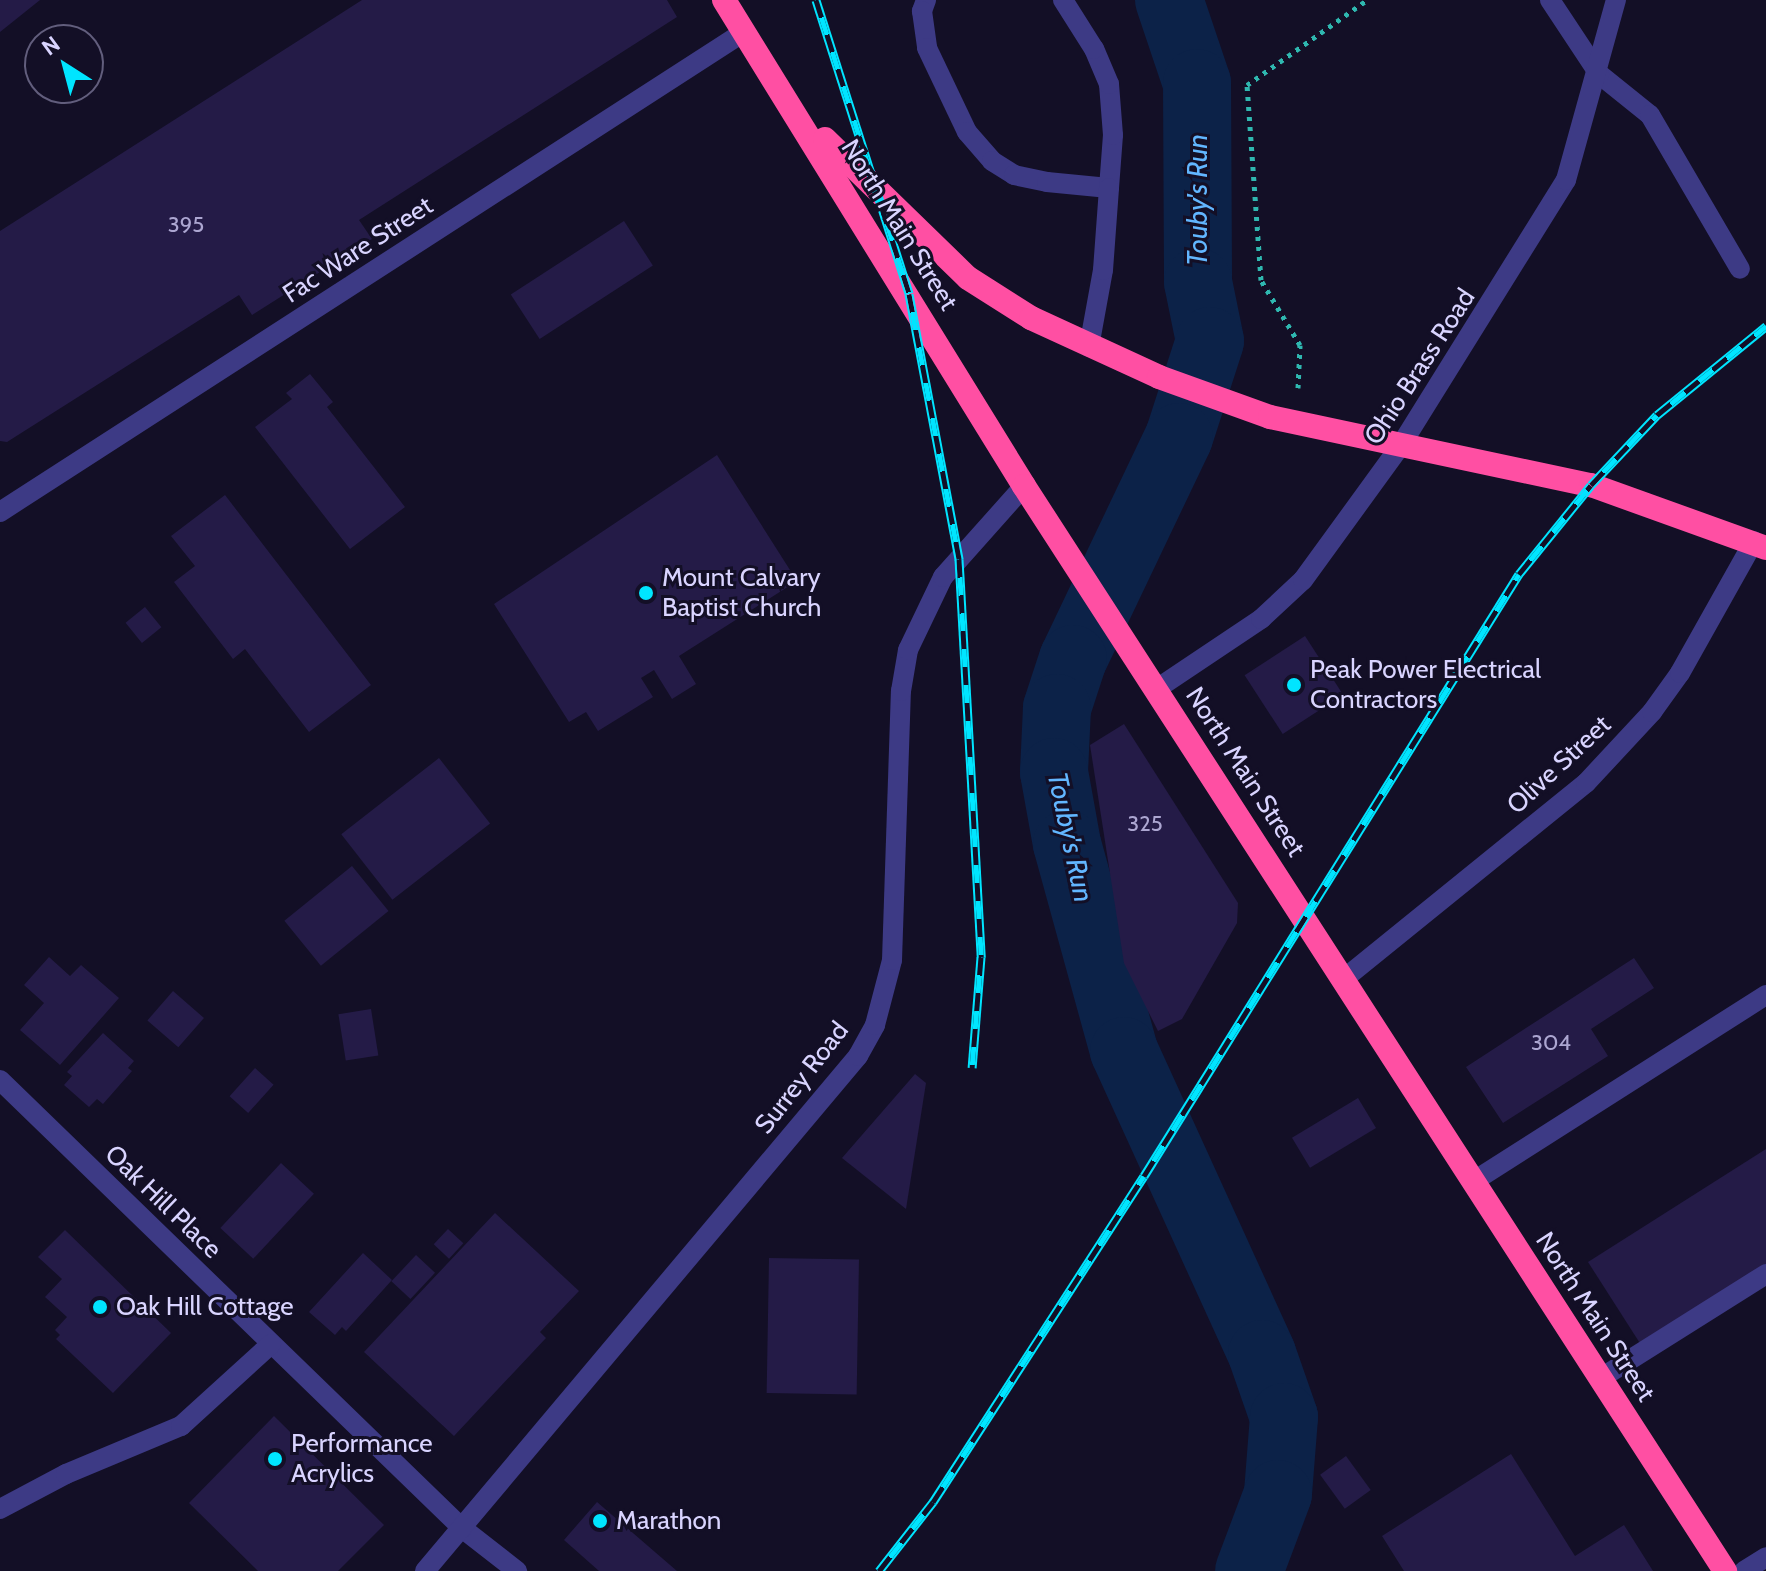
<!DOCTYPE html>
<style>
body{margin:0}
#map{position:relative;width:1766px;height:1571px;overflow:hidden;background:#130f26;font-family:Cabin,sans-serif}
div>[style]{position:absolute}
.river>*{height:68px;margin:-34px;padding:0 34px;transform-origin:34px;border-radius:34px;background:#0c2248}
.building>*{inset:0;background:#241b47;transform-origin:0 0}
.path>*{height:5px;margin-top:-2.5px;transform-origin:0;background:repeating-linear-gradient(90deg,#2fb8b0 0 4px,transparent 0 10px)}
.lane>*{height:20px;margin:-10px;padding:0 10px;transform-origin:10px;border-radius:10px;background:#3d3a85}
.street>*{height:20px;margin:-10px;padding:0 10px;transform-origin:10px;border-radius:10px;background:#3d3a85}
.highway>*{height:24px;margin:-12px;padding:0 12px;transform-origin:12px;border-radius:12px;background:#ff4fa3}
.rail>*{height:9px;margin-top:-4.5px;transform-origin:0;background:repeating-linear-gradient(90deg,#130f26 0 18px,#00e5ff 0 36px);box-sizing:border-box;border-block:2px solid #00e5ff}
.dots>*{width:22px;height:22px;translate:-50% -50%;box-sizing:border-box;border:4px solid #130f26;border-radius:50%}
span{translate:-50% -50%;white-space:nowrap;text-align:center;line-height:1.15;-webkit-text-stroke:6px #130f26;paint-order:stroke}
.number-label{font-size:22px;color:#aca6d1}
.number-label span{-webkit-text-stroke-width:0}
.street-label{font-size:26px;color:#d9d4ff}
.poi-label{font-size:26px;color:#d9d4ff}
.left{translate:0 -50%;text-align:left}
.water-label{font-size:28px;color:#62b6ff;font-style:italic}
.north{position:absolute;left:24px;top:24px;width:80px;height:80px;box-sizing:border-box;background:#130f26;border:2px solid #625e7d;border-radius:50%;rotate:324deg;font-size:22px;font-weight:700;line-height:32px;text-align:center;color:#d9d4ff}
.north::after{content:'';display:block;margin:auto;width:28px;height:36px;background:#00e5ff;clip-path:polygon(50% 0,100% 100%,50% 72%,0 100%)}
</style>
<div id="map">
<div class="river">
<i style="left:1169px;top:0;width:88px;rotate:71.4deg"></i>
<i style="left:1197px;top:83px;width:199px;rotate:89.7deg"></i>
<i style="left:1198px;top:282px;width:60px;rotate:78.5deg"></i>
<i style="left:1210px;top:341px;width:101px;rotate:107.9deg"></i>
<i style="left:1179px;top:437px;width:246px;rotate:115.5deg"></i>
<i style="left:1073px;top:659px;width:52px;rotate:108.1deg"></i>
<i style="left:1057px;top:708px;width:64px;rotate:92.7deg"></i>
<i style="left:1054px;top:772px;width:73px;rotate:79.8deg"></i>
<i style="left:1067px;top:844px;width:215px;rotate:74.6deg"></i>
<i style="left:1124px;top:1051px;width:333px;rotate:65.5deg"></i>
<i style="left:1262px;top:1354px;width:67px;rotate:70.8deg"></i>
<i style="left:1284px;top:1417px;width:77px;rotate:94.5deg"></i>
<i style="left:1278px;top:1494px;width:82px;rotate:110.6deg"></i>
</div>
<div class="building">
<i style="clip-path:polygon(0 0,40px 0,0 32px)"></i>
<i style="clip-path:polygon(362px 0,667px 0,677px 17px,359px 220px,372px 239px,252px 315px,239px 295px,7px 442px,0 441px,0 231px)"></i>
<i style="left:624px;top:221px;width:53px;height:135px;rotate:57deg"></i>
<i style="clip-path:polygon(310px 374px,333px 402px,327px 407px,405px 507px,350px 549px,255px 427px,292px 399px,286px 393px)"></i>
<i style="clip-path:polygon(717px 455px,797px 581px,679px 656px,696px 684px,672px 699px,654px 670px,641px 678px,653px 697px,598px 731px,586px 712px,569px 722px,494px 604px)"></i>
<i style="clip-path:polygon(225px 495px,371px 685px,309px 732px,245px 649px,233px 659px,174px 582px,195px 566px,171px 536px)"></i>
<i style="left:145px;top:607px;width:26px;height:25px;rotate:51deg"></i>
<i style="left:1305px;top:636px;width:70px;height:72px;rotate:57deg"></i>
<i style="clip-path:polygon(1124px 724px,1238px 903px,1237px 923px,1182px 1019px,1158px 1031px,1124px 963px,1090px 745px)"></i>
<i style="left:439px;top:758px;width:83px;height:124px;rotate:52deg"></i>
<i style="left:352px;top:866px;width:58px;height:87px;rotate:51deg"></i>
<i style="clip-path:polygon(49px 957px,70px 976px,81px 965px,119px 998px,60px 1065px,20px 1030px,44px 1003px,24px 985px)"></i>
<i style="clip-path:polygon(1634px 958px,1654px 988px,1591px 1029px,1608px 1056px,1503px 1123px,1466px 1067px)"></i>
<i style="left:173px;top:991px;width:41px;height:39px;rotate:41deg"></i>
<i style="left:371px;top:1009px;width:47px;height:33px;rotate:81deg"></i>
<i style="clip-path:polygon(103px 1033px,134px 1061px,128px 1068px,132px 1071px,103px 1104px,97px 1099px,89px 1107px,64px 1085px,72px 1076px,67px 1072px)"></i>
<i style="left:255px;top:1068px;width:25px;height:38px;rotate:42deg"></i>
<i style="clip-path:polygon(915px 1074px,926px 1083px,906px 1209px,842px 1158px)"></i>
<i style="left:1358px;top:1098px;width:35px;height:77px;rotate:59deg"></i>
<i style="clip-path:polygon(1766px 1149px,1766px 1268px,1643px 1348px,1588px 1262px)"></i>
<i style="left:281px;top:1163px;width:45px;height:89px;rotate:43deg"></i>
<i style="clip-path:polygon(495px 1213px,579px 1291px,540px 1332px,546px 1338px,454px 1436px,364px 1352px)"></i>
<i style="left:448px;top:1229px;width:21px;height:21px;rotate:43deg"></i>
<i style="clip-path:polygon(65px 1230px,171px 1333px,113px 1393px,56px 1339px,60px 1335px,55px 1330px,67px 1317px,45px 1297px,62px 1279px,38px 1257px)"></i>
<i style="clip-path:polygon(363px 1253px,392px 1280px,346px 1331px,342px 1327px,335px 1335px,309px 1312px)"></i>
<i style="left:416px;top:1255px;width:26px;height:36px;rotate:43deg"></i>
<i style="left:769px;top:1258px;width:90px;height:135px;rotate:1deg"></i>
<i style="clip-path:polygon(274px 1416px,384px 1525px,338px 1571px,258px 1571px,189px 1503px)"></i>
<i style="clip-path:polygon(1511px 1454px,1575px 1556px,1624px 1525px,1653px 1571px,1404px 1571px,1382px 1536px)"></i>
<i style="left:1346px;top:1456px;width:42px;height:32px;rotate:54deg"></i>
<i style="clip-path:polygon(597px 1502px,677px 1571px,599px 1571px,564px 1540px)"></i>
</div>
<div class="path">
<i style="left:1298px;top:388px;width:43px;rotate:-87.3deg"></i>
<i style="left:1300px;top:345px;width:76px;rotate:-121deg"></i>
<i style="left:1261px;top:280px;width:196px;rotate:-94.1deg"></i>
<i style="left:1247px;top:85px;width:147px;rotate:-35.3deg"></i>
</div>
<div class="lane">
<i style="left:926px;top:0;width:12px;rotate:110deg"></i>
<i style="left:922px;top:11px;width:37px;rotate:82deg"></i>
<i style="left:927px;top:48px;width:93px;rotate:64.5deg"></i>
<i style="left:967px;top:132px;width:38px;rotate:49deg"></i>
<i style="left:992px;top:161px;width:26px;rotate:32deg"></i>
<i style="left:1014px;top:175px;width:34px;rotate:12deg"></i>
<i style="left:1047px;top:182px;width:62px;rotate:5.5deg"></i>
<i style="left:1109px;top:188px;width:53px;rotate:-85.7deg"></i>
<i style="left:1113px;top:135px;width:51px;rotate:-94.5deg"></i>
<i style="left:1109px;top:84px;width:38px;rotate:-113deg"></i>
<i style="left:1094px;top:49px;width:58px;rotate:-122.3deg"></i>
<i style="left:1599px;top:74px;width:65px;rotate:38.8deg"></i>
<i style="left:1650px;top:115px;width:178px;rotate:59.7deg"></i>
<i style="left:1089px;top:347px;width:78px;rotate:-79.7deg"></i>
<i style="left:1103px;top:270px;width:82px;rotate:-85.8deg"></i>
<i style="left:1474px;top:1181px;width:346px;rotate:-32.5deg"></i>
<i style="left:1601px;top:1378px;width:195px;rotate:-32.2deg"></i>
<i style="left:462px;top:1528px;width:70px;rotate:38deg"></i>
<i style="left:1744px;top:1571px;width:26px;rotate:-32deg"></i>
</div>
<div class="street">
<i style="left:1550px;top:0;width:89px;rotate:56.5deg"></i>
<i style="left:0;top:512px;width:885px;rotate:-32.83deg"></i>
<i style="left:1158px;top:688px;width:124px;rotate:-33.8deg"></i>
<i style="left:1261px;top:619px;width:57px;rotate:-42.9deg"></i>
<i style="left:1303px;top:580px;width:167px;rotate:-54deg"></i>
<i style="left:1401px;top:445px;width:312px;rotate:-58.1deg"></i>
<i style="left:1566px;top:180px;width:187px;rotate:-74.5deg"></i>
<i style="left:1345px;top:978px;width:310px;rotate:-39deg"></i>
<i style="left:1586px;top:783px;width:97px;rotate:-47.1deg"></i>
<i style="left:1652px;top:712px;width:48px;rotate:-54.3deg"></i>
<i style="left:1680px;top:673px;width:151px;rotate:-60.7deg"></i>
<i style="left:0;top:1080px;width:644px;rotate:44.12deg"></i>
<i style="left:0;top:1509px;width:75px;rotate:-27.9deg"></i>
<i style="left:66px;top:1474px;width:125px;rotate:-22.7deg"></i>
<i style="left:181px;top:1426px;width:122px;rotate:-42.3deg"></i>
<i style="left:425px;top:1571px;width:673px;rotate:-49.94deg"></i>
<i style="left:858px;top:1056px;width:35px;rotate:-61deg"></i>
<i style="left:875px;top:1025px;width:67px;rotate:-75.3deg"></i>
<i style="left:892px;top:960px;width:269px;rotate:-88.1deg"></i>
<i style="left:901px;top:691px;width:42px;rotate:-80.3deg"></i>
<i style="left:908px;top:650px;width:81px;rotate:-64.4deg"></i>
<i style="left:943px;top:577px;width:122px;rotate:-48.3deg"></i>
</div>
<div class="highway">
<i style="left:724px;top:0;width:571px;rotate:58.31deg"></i>
<i style="left:1024px;top:486px;width:1292px;rotate:57.13deg"></i>
<i style="left:825px;top:139px;width:199px;rotate:44.2deg"></i>
<i style="left:968px;top:278px;width:75px;rotate:32.4deg"></i>
<i style="left:1031px;top:318px;width:141px;rotate:24.7deg"></i>
<i style="left:1159px;top:377px;width:118px;rotate:19.8deg"></i>
<i style="left:1270px;top:417px;width:328px;rotate:12deg"></i>
<i style="left:1591px;top:485px;width:186px;rotate:19.8deg"></i>
</div>
<div class="rail">
<i style="left:816px;top:0;width:308px;rotate:72.4deg"></i>
<i style="left:909px;top:294px;width:270px;rotate:79.3deg"></i>
<i style="left:959px;top:559px;width:399px;rotate:86.8deg"></i>
<i style="left:981px;top:957px;width:111px;rotate:94.6deg"></i>
<i style="left:879px;top:1571px;width:88px;rotate:-52deg"></i>
<i style="left:933px;top:1502px;width:388px;rotate:-57.1deg"></i>
<i style="left:1144px;top:1176px;width:709px;rotate:-58.08deg"></i>
<i style="left:1519px;top:574px;width:114px;rotate:-51deg"></i>
<i style="left:1591px;top:485px;width:96px;rotate:-46.7deg"></i>
<i style="left:1657px;top:415px;width:141px;rotate:-39.2deg"></i>
</div>
<div class="dots">
<i style="left:646px;top:593px;background:#00e5ff"></i>
<i style="left:1294px;top:685px;background:#00e5ff"></i>
<i style="left:100px;top:1307px;background:#00e5ff"></i>
<i style="left:275px;top:1459px;background:#00e5ff"></i>
<i style="left:600px;top:1521px;background:#00e5ff"></i>
</div>
<div class="number-label">
<span style="left:186px;top:225px">395</span>
<span style="left:1145px;top:824px">325</span>
<span style="left:1551px;top:1043px">304</span>
</div>
<div class="street-label">
<span style="left:899px;top:225px;rotate:58deg">North Main Street</span>
<span style="left:358px;top:250px;rotate:-33deg">Fac Ware Street</span>
<span style="left:1420px;top:367px;rotate:-57deg">Ohio Brass Road</span>
<span style="left:1559px;top:765px;rotate:-43deg">Olive Street</span>
<span style="left:1245px;top:772px;rotate:57deg">North Main Street</span>
<span style="left:802px;top:1078px;rotate:-52deg">Surrey Road</span>
<span style="left:163px;top:1202px;rotate:44deg">Oak Hill Place</span>
<span style="left:1595px;top:1317px;rotate:57deg">North Main Street</span>
</div>
<div class="poi-label">
<span class="left" style="left:662px;top:593px">Mount Calvary<br>Baptist Church</span>
<span class="left" style="left:1310px;top:685px">Peak Power Electrical<br>Contractors</span>
<span class="left" style="left:116px;top:1307px">Oak Hill Cottage</span>
<span class="left" style="left:291px;top:1459px">Performance<br>Acrylics</span>
<span class="left" style="left:616px;top:1521px">Marathon</span>
</div>
<div class="water-label">
<span style="left:1197px;top:200px;rotate:-90deg">Touby's Run</span>
<span style="left:1071px;top:837px;rotate:78deg">Touby's Run</span>
</div>
<div class="north">N</div>
</div>
